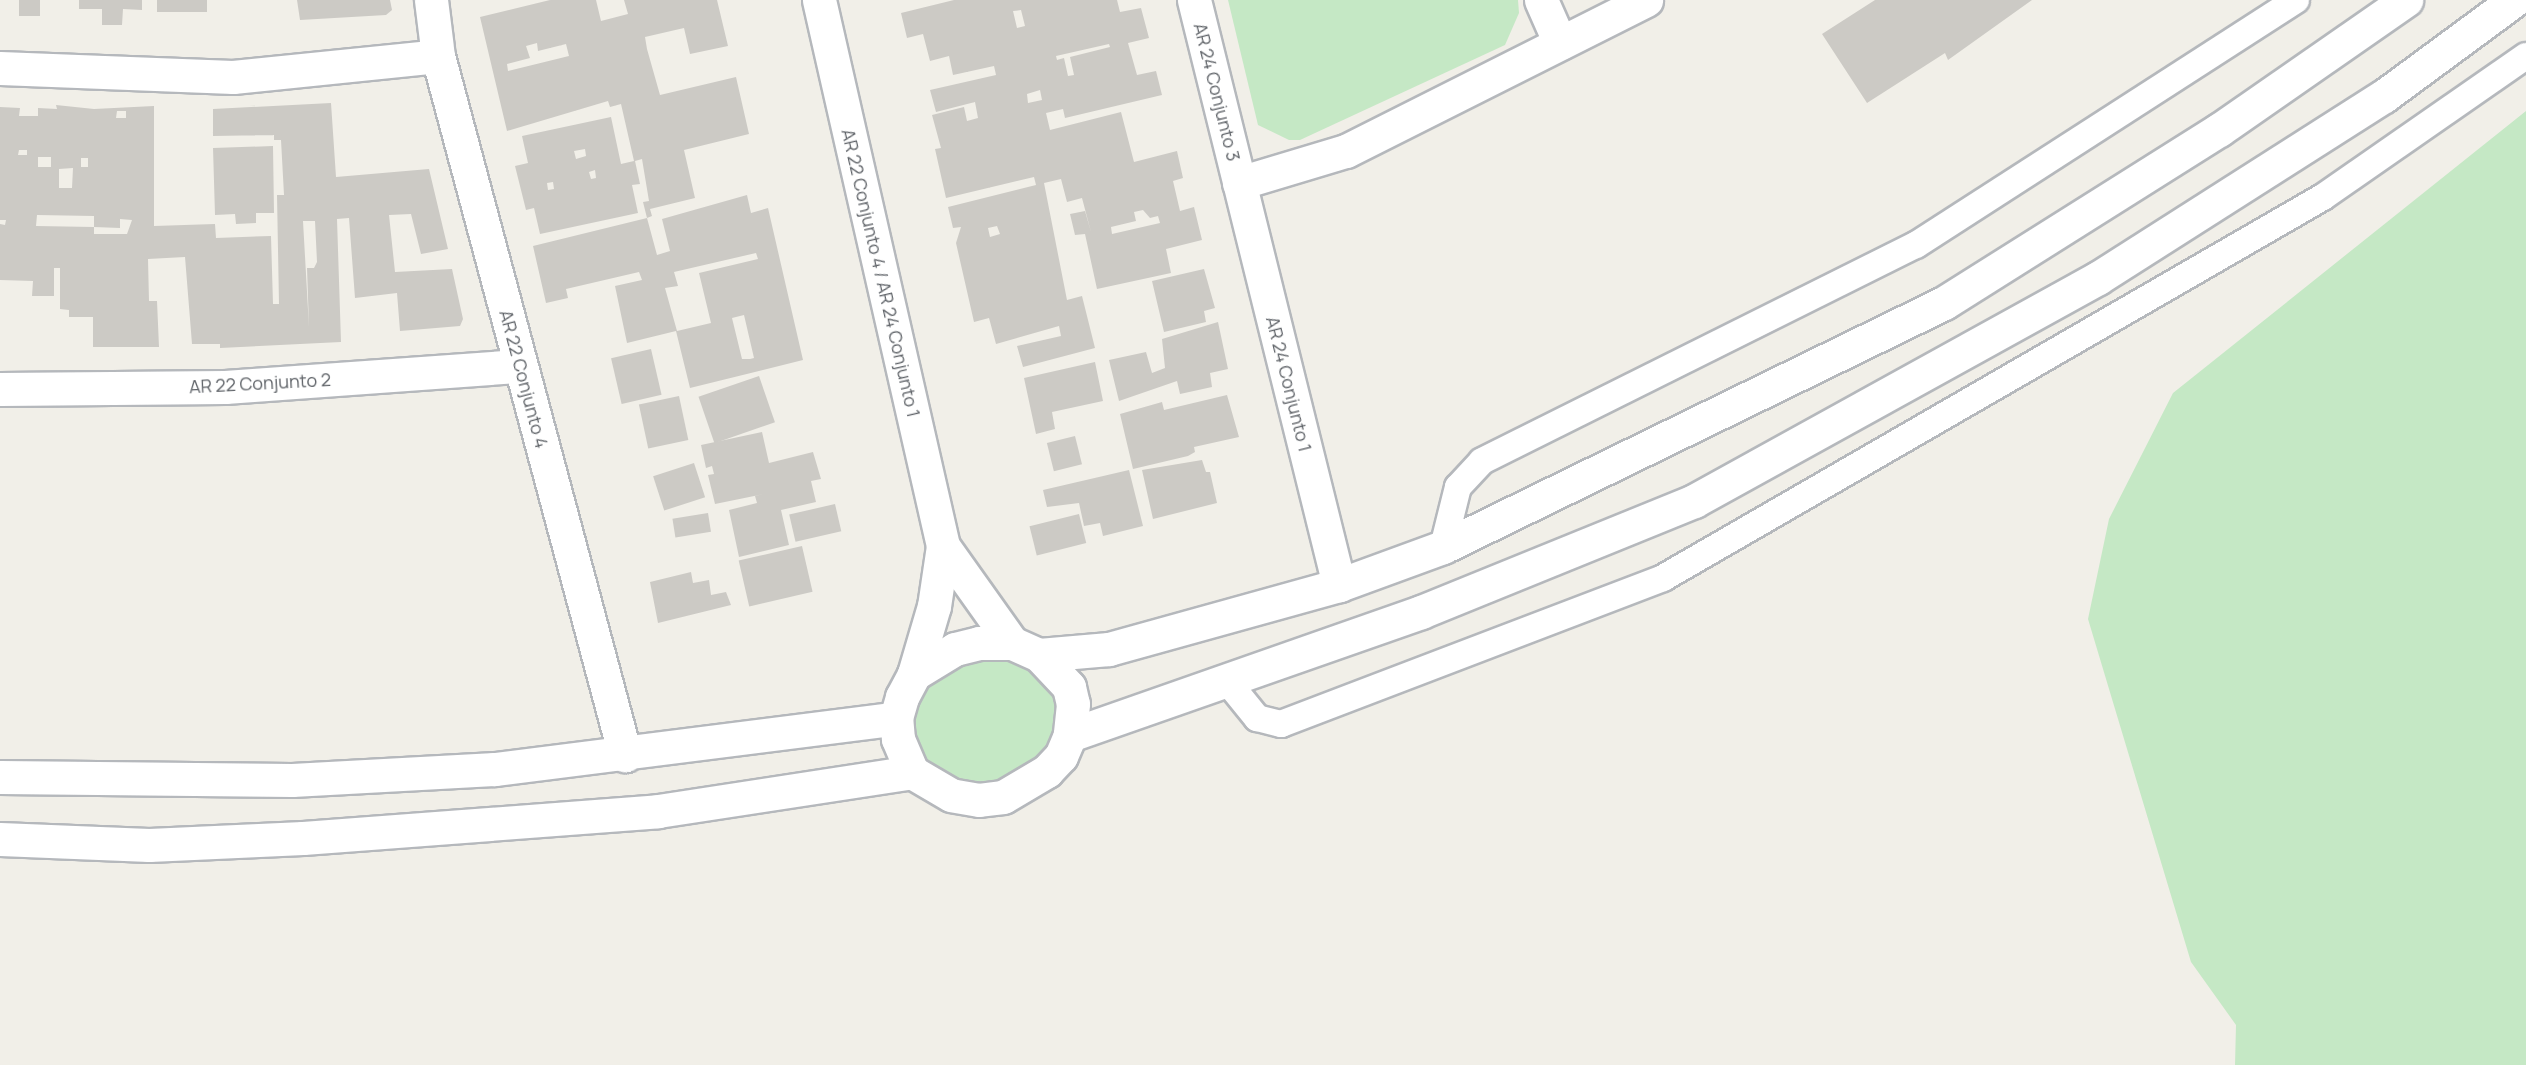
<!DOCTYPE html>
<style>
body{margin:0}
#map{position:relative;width:2526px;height:1065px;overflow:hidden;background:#f1efe8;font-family:Manrope,sans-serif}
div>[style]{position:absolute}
.green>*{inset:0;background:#c5e8c5}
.building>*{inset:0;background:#cccac5;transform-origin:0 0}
.roads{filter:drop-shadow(2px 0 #b5b8bc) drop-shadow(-2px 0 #b5b8bc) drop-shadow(0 2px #b5b8bc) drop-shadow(0 -2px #b5b8bc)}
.service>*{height:26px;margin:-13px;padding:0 13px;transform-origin:13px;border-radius:13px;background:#fff}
.minor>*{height:33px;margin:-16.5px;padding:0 16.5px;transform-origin:16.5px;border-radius:16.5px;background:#fff}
.tertiary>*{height:33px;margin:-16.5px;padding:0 16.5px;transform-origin:16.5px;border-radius:16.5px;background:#fff}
span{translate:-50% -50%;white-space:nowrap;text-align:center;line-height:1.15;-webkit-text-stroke:5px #fff;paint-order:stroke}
.street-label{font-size:18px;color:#5f6368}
</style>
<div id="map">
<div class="green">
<i style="clip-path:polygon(1228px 0,1518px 0,1519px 13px,1505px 45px,1300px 140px,1289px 140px,1258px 125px)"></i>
<i style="clip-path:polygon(2526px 111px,2526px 1065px,2235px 1065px,2236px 1025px,2191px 962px,2088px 619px,2109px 519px,2173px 393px)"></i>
<i style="clip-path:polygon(1010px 653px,1060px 692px,1053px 750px,999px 788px,954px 785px,914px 756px,911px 700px,939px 668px)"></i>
</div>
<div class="building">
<i style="left:19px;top:0;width:21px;height:16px"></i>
<i style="clip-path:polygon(79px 0,142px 0,142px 10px,123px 9px,122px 25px,102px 25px,102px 9px,79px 9px)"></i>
<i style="left:157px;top:0;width:50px;height:12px"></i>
<i style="clip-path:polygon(297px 0,390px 0,392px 10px,386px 15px,300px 20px)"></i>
<i style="clip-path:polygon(evenodd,550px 0,596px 0,601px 21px,628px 14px,624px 0,717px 0,728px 46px,690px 54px,684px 28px,645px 37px,647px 49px,660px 95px,736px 77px,749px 134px,684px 150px,695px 198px,650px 209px,652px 216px,647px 218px,657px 255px,670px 251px,662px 219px,747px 195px,751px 213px,768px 208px,803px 360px,690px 388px,676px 331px,627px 343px,615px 286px,642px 280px,639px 272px,566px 289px,568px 298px,546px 303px,533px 246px,647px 218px,643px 202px,649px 201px,642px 159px,635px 161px,640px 184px,632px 185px,638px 213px,540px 234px,534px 208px,526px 210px,515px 166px,528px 163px,522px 136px,611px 117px,621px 164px,634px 161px,621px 104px,610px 107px,608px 101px,507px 131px,480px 17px,550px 0,537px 43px,538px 51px,566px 44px,569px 56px,508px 71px,507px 64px,530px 58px,526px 46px,537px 43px,550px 0,585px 149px,586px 156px,576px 159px,574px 151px,585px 149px,550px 0,595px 170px,596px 178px,591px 179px,589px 172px,595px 170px,550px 0,553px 182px,554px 189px,548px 190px,547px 183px,553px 182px,550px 0,756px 253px,758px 259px,699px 273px,711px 323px,677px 331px,665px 288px,678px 286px,674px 272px,756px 253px,550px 0,744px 315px,754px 358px,750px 359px,742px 359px,732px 318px,744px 315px)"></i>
<i style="clip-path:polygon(evenodd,954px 0,1117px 0,1120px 12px,1141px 8px,1149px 38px,1128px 43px,1137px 75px,1156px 71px,1162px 95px,1065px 118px,1063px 109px,1046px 113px,1050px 130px,1121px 112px,1134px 162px,1177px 151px,1183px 178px,1173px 181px,1180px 211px,1194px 207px,1202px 240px,1166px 249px,1171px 273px,1097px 289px,1085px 234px,1075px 235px,1070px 214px,1085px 211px,1091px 232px,1082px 198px,1067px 202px,1061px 179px,1044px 183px,1067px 300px,1082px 296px,1095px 348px,1023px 367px,1017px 346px,1061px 336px,1059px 326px,996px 344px,989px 318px,974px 322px,956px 243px,961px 227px,953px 228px,948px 207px,1036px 185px,1034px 177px,946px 198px,935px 149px,941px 148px,932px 115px,964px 107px,967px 121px,978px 118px,975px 102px,936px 112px,930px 90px,996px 75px,994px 66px,953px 75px,949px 56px,930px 61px,923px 34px,907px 38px,901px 13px,954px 0,1021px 10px,1025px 26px,1017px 28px,1013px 11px,1021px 10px,954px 0,1109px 44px,1110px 47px,1070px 57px,1074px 75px,1068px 76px,1064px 58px,1057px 60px,1056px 56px,1109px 44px,954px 0,1040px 90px,1042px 100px,1028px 103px,1027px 94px,1040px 90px,954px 0,1143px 210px,1150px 218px,1158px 216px,1160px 223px,1112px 234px,1111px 227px,1136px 221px,1134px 212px,1143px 210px,954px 0,997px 226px,1000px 234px,990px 237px,988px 228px,997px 226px)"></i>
<i style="clip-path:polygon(1875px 0,2032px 0,1948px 60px,1945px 53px,1867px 103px,1822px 34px)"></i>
<i style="clip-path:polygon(evenodd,331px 103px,336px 177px,429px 169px,448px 249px,421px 254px,411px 214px,389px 215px,395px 272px,452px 269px,463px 319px,460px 326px,400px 331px,397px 293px,355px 298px,349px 218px,337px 219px,341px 342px,220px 348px,220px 344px,192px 344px,185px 257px,148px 259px,149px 301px,157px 301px,159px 347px,93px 347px,93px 317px,69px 317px,69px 310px,60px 309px,60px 268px,54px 268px,54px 296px,32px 296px,33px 281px,0 280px,0 224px,5px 225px,6px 220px,0 220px,0 107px,20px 108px,19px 116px,38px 116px,38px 108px,57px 109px,56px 105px,94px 109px,154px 106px,154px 226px,215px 224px,216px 238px,271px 236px,273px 304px,279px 304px,277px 195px,284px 195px,281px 140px,274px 140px,274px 135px,213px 136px,213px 109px,331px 103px,117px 111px,126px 111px,126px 118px,116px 118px,117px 111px,331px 103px,19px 150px,27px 150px,27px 155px,18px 155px,19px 150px,331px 103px,38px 157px,51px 157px,51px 167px,38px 167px,38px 157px,331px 103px,81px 158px,88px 158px,88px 167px,81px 167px,81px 158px,331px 103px,73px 168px,72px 188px,59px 188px,59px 169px,73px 168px,331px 103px,37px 215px,94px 216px,94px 227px,36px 226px,37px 215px,331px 103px,120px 219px,132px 220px,127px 234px,94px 234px,94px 227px,120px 228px,120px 219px,331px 103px,303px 221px,315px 221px,317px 262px,314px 268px,307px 268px,309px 327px,303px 221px)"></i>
<i style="clip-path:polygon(273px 146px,274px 213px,256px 213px,256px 223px,236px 224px,235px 214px,215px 215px,213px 148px)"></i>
<i style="clip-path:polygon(1204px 269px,1215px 308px,1204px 311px,1206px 322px,1164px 332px,1152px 281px)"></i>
<i style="clip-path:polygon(1218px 322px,1228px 369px,1210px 373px,1212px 387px,1180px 394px,1177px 381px,1119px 401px,1109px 360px,1146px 352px,1152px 373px,1165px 368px,1162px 339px)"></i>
<i style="left:651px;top:349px;width:47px;height:41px;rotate:77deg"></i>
<i style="clip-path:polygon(1095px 362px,1103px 401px,1052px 412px,1055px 429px,1036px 434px,1024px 378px)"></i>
<i style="left:759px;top:376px;width:49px;height:64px;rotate:71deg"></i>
<i style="clip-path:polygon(1227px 395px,1239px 437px,1194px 447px,1195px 452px,1188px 456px,1133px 469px,1120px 414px,1162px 402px,1164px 410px)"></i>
<i style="left:679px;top:396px;width:45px;height:41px;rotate:78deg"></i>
<i style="clip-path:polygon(762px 432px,769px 463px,813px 452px,821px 479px,811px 481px,816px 502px,781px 510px,789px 545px,739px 557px,729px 510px,757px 503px,755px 496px,774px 492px,715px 504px,708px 475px,714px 474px,712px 466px,706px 468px,701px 445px)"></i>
<i style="left:1075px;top:436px;width:29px;height:29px;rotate:76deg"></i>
<i style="clip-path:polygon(1202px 460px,1206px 472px,1210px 472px,1217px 503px,1153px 519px,1142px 470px)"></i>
<i style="left:694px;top:463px;width:36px;height:43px;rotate:72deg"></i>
<i style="clip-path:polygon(1129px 470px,1143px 526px,1103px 536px,1100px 523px,1084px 526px,1079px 503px,1047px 507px,1043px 490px)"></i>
<i style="left:835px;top:504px;width:28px;height:47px;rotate:77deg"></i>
<i style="left:708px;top:513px;width:19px;height:36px;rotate:81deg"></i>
<i style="left:1079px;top:514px;width:30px;height:51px;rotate:76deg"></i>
<i style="left:802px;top:546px;width:47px;height:65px;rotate:77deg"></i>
<i style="clip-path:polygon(691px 572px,693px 583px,709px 580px,711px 595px,726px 592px,731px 605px,658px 623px,650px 582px)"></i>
</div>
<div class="roads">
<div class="service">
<i style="left:1443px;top:547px;width:62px;rotate:-76deg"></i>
<i style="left:1458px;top:487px;width:35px;rotate:-47deg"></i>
<i style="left:1482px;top:461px;width:485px;rotate:-26.5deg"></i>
<i style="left:1916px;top:245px;width:452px;rotate:-32.8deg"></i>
<i style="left:1227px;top:681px;width:48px;rotate:51deg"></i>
<i style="left:1257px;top:718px;width:25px;rotate:14deg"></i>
<i style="left:1281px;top:724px;width:409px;rotate:-20.9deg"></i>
<i style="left:1663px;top:578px;width:762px;rotate:-30deg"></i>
<i style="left:2323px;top:197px;width:247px;rotate:-34.8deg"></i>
</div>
<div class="minor">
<i style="left:431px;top:0;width:56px;rotate:82.9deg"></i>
<i style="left:438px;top:56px;width:724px;rotate:75.02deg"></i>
<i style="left:819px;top:0;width:560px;rotate:77.2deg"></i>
<i style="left:943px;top:546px;width:61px;rotate:98.5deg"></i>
<i style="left:934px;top:606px;width:71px;rotate:106.4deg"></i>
<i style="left:1194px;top:0;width:603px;rotate:76.08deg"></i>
<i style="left:1541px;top:0;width:47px;rotate:66.2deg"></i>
<i style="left:0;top:68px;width:233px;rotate:2.2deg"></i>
<i style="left:233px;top:77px;width:206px;rotate:-5.8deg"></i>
<i style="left:1239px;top:183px;width:112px;rotate:-16.7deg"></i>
<i style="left:1346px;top:151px;width:336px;rotate:-26.7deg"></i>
<i style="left:0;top:389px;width:225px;rotate:-0.5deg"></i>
<i style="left:225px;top:387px;width:296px;rotate:-4.1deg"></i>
<i style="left:943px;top:546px;width:119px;rotate:54.6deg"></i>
</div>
<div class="tertiary">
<i style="left:979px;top:643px;width:33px"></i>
<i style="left:1012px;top:643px;width:30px;rotate:24deg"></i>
<i style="left:1039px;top:655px;width:44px;rotate:46.8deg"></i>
<i style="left:1069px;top:687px;width:17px;rotate:77deg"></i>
<i style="left:1073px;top:704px;width:31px;rotate:96deg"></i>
<i style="left:1070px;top:735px;width:23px;rotate:113deg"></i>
<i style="left:1061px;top:756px;width:21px;rotate:133deg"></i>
<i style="left:1047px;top:771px;width:51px;rotate:149.4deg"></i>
<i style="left:1003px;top:797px;width:24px;rotate:173deg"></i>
<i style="left:979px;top:800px;width:28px;rotate:-170deg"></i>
<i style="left:951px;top:795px;width:45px;rotate:-149.5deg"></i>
<i style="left:912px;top:772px;width:36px;rotate:-113deg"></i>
<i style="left:898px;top:739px;width:21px;rotate:-95deg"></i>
<i style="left:896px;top:718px;width:22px;rotate:-74deg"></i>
<i style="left:902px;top:697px;width:26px;rotate:-62deg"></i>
<i style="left:914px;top:674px;width:48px;rotate:-31.4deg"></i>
<i style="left:955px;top:649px;width:25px;rotate:-14deg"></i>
<i style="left:1039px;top:655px;width:70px;rotate:-4.9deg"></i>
<i style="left:1109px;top:649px;width:239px;rotate:-15.5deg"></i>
<i style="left:1339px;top:585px;width:111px;rotate:-20.1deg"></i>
<i style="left:1443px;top:547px;width:557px;rotate:-25.97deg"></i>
<i style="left:1944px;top:303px;width:325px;rotate:-32.2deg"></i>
<i style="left:2219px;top:130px;width:228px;rotate:-34.8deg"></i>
<i style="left:1070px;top:735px;width:372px;rotate:-19.3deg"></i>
<i style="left:1421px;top:612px;width:295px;rotate:-22.1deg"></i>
<i style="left:1694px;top:501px;width:461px;rotate:-28.9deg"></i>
<i style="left:2098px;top:278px;width:339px;rotate:-32.5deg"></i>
<i style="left:2384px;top:96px;width:162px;rotate:-36.4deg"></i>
<i style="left:0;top:777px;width:292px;rotate:0.6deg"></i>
<i style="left:292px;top:780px;width:203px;rotate:-3.1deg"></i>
<i style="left:495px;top:769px;width:404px;rotate:-7.2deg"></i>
<i style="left:0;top:839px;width:149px;rotate:2.3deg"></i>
<i style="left:149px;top:845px;width:154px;rotate:-2.6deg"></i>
<i style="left:303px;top:838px;width:356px;rotate:-4.3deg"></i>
<i style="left:658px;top:811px;width:257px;rotate:-8.7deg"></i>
</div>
</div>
<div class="street-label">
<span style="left:1217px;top:92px;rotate:76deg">AR 24 Conjunto 3</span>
<span style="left:881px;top:273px;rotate:77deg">AR 22 Conjunto 4 / AR 24 Conjunto 1</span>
<span style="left:524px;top:379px;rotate:75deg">AR 22 Conjunto 4</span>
<span style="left:260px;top:383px;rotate:-3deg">AR 22 Conjunto 2</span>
<span style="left:1289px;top:384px;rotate:76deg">AR 24 Conjunto 1</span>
</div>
</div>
